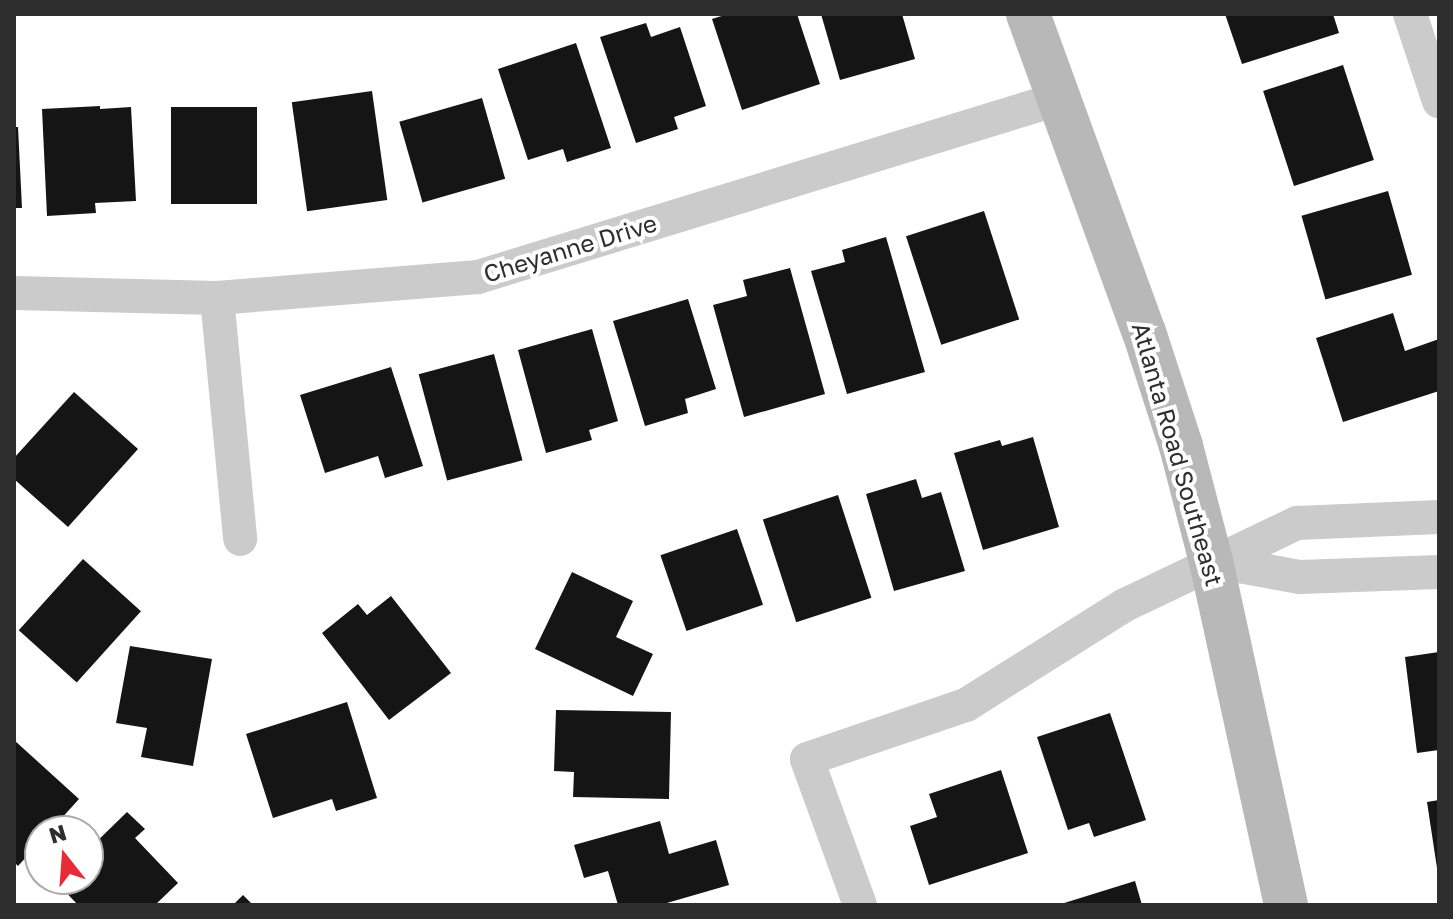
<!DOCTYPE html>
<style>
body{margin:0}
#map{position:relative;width:1453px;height:919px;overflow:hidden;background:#fff;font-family:"Golos Text",sans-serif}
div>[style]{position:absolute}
.building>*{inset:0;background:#151515;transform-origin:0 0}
.street>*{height:34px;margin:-17px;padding:0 17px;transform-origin:17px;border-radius:17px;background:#cbcbcb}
.secondary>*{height:44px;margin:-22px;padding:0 22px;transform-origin:22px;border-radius:22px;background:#b8b8b8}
span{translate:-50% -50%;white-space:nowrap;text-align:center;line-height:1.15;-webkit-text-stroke:8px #fff;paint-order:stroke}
.street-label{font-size:24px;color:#2e2e2e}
.frame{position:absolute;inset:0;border:16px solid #2e2e2e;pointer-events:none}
.north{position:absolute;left:24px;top:815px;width:80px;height:80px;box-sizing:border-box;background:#fff;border:2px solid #ababab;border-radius:50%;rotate:343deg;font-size:22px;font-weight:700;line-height:32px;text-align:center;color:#2e2e2e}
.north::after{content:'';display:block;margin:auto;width:28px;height:36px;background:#e82c37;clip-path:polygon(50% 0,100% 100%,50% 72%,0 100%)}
</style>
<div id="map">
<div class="building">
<i style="clip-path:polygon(728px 14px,797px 14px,820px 84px,742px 110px,712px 19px)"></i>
<i style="clip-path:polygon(821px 14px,902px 14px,915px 59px,840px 80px)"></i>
<i style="clip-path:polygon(1225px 14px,1333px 14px,1339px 33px,1242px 64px)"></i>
<i style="clip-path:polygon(646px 23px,651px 37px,680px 27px,706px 106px,674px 117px,678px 129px,636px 143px,600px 37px)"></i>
<i style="clip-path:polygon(576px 43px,611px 148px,567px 162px,563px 149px,528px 160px,498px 69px)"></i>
<i style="left:1343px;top:65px;width:100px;height:84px;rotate:72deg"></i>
<i style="left:372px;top:91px;width:110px;height:81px;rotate:82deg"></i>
<i style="left:482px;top:98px;width:84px;height:86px;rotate:74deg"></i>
<i style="clip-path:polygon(100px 106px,100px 109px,131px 107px,136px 201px,95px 203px,96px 213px,47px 216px,42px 109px)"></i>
<i style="left:171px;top:107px;width:86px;height:97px"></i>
<i style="clip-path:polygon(14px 127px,18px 127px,22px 208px,14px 208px)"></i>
<i style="left:1388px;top:191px;width:87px;height:90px;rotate:74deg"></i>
<i style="left:984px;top:211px;width:114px;height:82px;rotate:72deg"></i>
<i style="clip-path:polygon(886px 237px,925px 372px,847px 394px,811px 271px,845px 262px,842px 250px)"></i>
<i style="clip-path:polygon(790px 268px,825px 394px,744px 417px,713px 305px,747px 296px,743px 280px)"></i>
<i style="clip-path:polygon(688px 299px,716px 389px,685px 399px,688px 413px,645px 426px,613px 321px)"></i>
<i style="clip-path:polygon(1393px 313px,1405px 351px,1439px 339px,1439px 391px,1343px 422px,1316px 338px)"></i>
<i style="clip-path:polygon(592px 329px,618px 421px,589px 430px,592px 440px,546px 453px,518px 350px)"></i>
<i style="left:494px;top:354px;width:110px;height:78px;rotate:75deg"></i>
<i style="clip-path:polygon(391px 367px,423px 466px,385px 478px,378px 456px,325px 473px,300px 395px)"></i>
<i style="clip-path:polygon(74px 392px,138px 449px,68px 527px,14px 479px,14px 458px)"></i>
<i style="clip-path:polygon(1033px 437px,1059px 527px,983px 550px,954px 453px,1000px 440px,1002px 446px)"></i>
<i style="clip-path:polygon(916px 479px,922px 498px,941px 492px,965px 571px,894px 591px,866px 494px)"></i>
<i style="left:838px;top:495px;width:108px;height:79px;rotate:72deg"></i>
<i style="left:737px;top:529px;width:80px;height:81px;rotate:71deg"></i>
<i style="left:83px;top:559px;width:78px;height:96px;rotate:42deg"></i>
<i style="clip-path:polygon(572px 572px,633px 601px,616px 637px,653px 654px,633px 696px,535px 649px)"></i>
<i style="clip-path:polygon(391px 596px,451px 673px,389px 720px,322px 633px,358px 604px,367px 615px)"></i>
<i style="clip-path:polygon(130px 646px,212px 659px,193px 766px,141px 757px,147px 728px,116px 723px)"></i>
<i style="clip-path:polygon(1439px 652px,1439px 750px,1417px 753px,1405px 657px)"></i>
<i style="clip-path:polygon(347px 702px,377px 798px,336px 811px,332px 799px,273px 818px,246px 734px)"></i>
<i style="clip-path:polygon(556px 710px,671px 712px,669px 799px,573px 797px,574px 772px,554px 771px)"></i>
<i style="clip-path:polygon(1110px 713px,1146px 820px,1094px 837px,1089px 823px,1068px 830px,1037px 737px)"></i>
<i style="clip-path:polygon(14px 740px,79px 799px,50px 831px,40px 831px,40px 842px,18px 866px,14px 862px)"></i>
<i style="clip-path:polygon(1001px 770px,1028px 853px,929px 885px,910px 826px,937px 817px,929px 794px)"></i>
<i style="clip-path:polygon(1439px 800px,1439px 868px,1437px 868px,1427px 802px)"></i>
<i style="clip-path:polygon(127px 812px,145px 829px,135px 838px,178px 883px,155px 905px,78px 905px,56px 882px,59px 879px,88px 879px,88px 850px)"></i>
<i style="clip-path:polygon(660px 821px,669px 854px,716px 840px,729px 885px,660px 905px,618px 905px,608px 871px,584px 878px,574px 845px)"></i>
<i style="clip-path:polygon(1135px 881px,1142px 905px,1061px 905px,1061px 904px)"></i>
<i style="clip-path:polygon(243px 895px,253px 905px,233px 905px)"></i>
</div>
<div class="street">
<i style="left:1410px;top:14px;width:92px;rotate:71.6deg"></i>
<i style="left:14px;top:293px;width:203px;rotate:1.4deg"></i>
<i style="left:217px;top:298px;width:262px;rotate:-4.6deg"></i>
<i style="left:478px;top:277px;width:610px;rotate:-17.07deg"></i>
<i style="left:217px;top:298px;width:242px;rotate:84.5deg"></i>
<i style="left:1211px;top:561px;width:90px;rotate:10.2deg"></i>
<i style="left:1300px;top:577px;width:139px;rotate:-2.1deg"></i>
<i style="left:860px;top:905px;width:155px;rotate:-110deg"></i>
<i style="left:807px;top:759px;width:168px;rotate:-18.8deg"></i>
<i style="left:966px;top:705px;width:188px;rotate:-32.2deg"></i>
<i style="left:1125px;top:605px;width:191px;rotate:-25.5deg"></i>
<i style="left:1297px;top:523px;width:142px;rotate:-2.4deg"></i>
</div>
<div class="secondary">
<i style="left:1028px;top:14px;width:338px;rotate:70deg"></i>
<i style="left:1144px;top:332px;width:120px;rotate:72deg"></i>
<i style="left:1181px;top:446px;width:119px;rotate:75.4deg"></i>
<i style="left:1211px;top:561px;width:352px;rotate:77.7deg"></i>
</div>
<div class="street-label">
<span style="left:570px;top:248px;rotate:-17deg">Cheyanne Drive</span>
<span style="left:1178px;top:454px;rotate:74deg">Atlanta Road Southeast</span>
</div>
<div class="frame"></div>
<div class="north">N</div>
</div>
